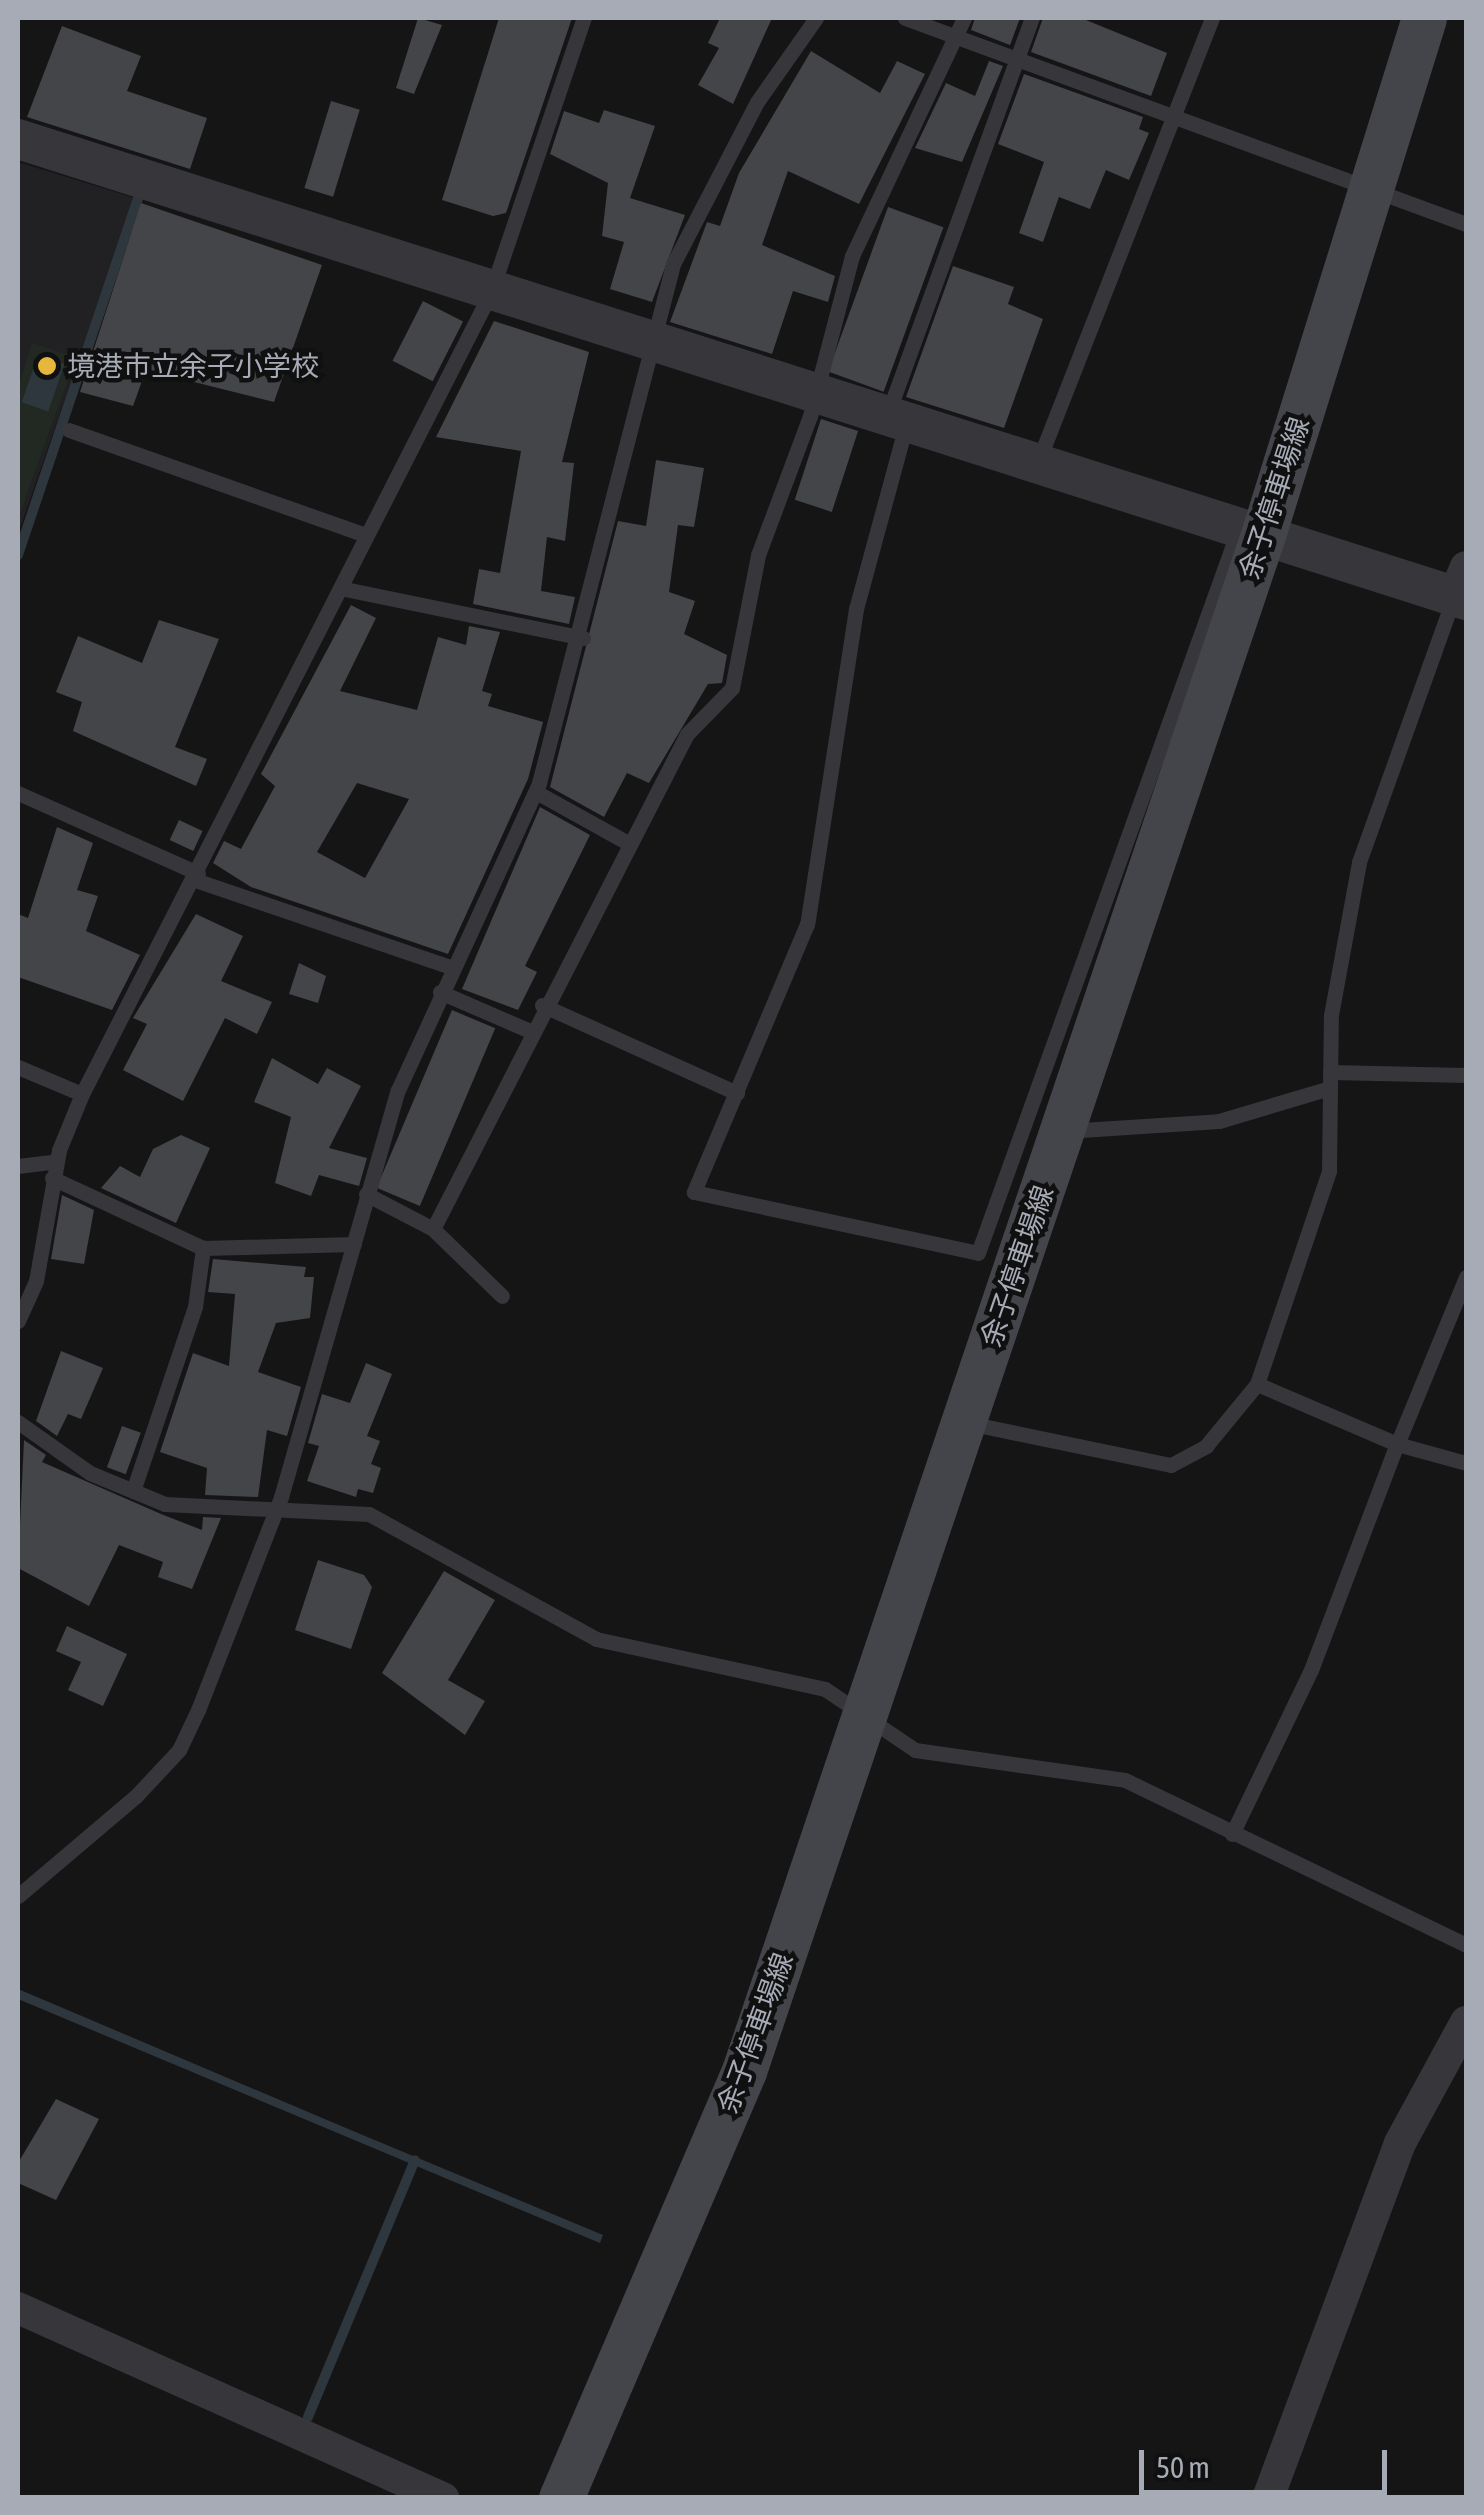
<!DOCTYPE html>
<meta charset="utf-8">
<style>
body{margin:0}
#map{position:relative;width:1484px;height:2515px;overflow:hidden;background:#151516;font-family:"Asap Condensed","Noto Sans JP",sans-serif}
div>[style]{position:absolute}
.built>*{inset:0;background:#212123}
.green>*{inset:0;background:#212922}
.water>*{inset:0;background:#2e373e;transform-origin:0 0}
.stream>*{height:10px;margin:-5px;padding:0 5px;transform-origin:5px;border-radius:5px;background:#2e373e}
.building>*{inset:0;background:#444549;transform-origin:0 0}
.service>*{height:15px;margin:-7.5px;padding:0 7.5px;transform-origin:7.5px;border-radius:7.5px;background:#36363b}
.minor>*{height:32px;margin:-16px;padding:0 16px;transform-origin:16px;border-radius:16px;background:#36363b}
.tertiary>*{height:40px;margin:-20px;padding:0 20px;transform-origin:20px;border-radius:20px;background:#36363b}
.secondary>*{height:45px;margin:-22.5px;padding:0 22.5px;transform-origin:22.5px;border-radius:22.5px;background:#44454b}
.dots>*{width:28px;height:28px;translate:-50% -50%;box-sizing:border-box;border:5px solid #101011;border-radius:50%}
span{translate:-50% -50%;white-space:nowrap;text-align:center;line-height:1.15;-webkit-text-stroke:9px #101011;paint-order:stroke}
.poi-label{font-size:28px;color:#a7abb6}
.left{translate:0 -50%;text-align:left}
.street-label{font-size:28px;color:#a7abb6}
.frame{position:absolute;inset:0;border:20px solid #a7abb6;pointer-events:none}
.scale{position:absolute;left:1139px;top:2450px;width:248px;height:45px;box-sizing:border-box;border:5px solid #a7abb6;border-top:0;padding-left:12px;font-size:30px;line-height:35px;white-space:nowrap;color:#a7abb6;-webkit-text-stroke:8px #101011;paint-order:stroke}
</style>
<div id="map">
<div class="built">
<i style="clip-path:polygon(18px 162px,135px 198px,18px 534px)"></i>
</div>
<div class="green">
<i style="clip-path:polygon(32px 343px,76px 357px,18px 519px,18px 388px)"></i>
</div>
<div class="water">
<i style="left:38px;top:355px;width:28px;height:50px;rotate:19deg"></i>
<i style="clip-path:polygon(18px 1989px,353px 2131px,603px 2235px,600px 2243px,18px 1999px)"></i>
</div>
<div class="stream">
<i style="left:18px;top:555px;width:377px;rotate:-71.4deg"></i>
<i style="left:308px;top:2417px;width:278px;rotate:-67.4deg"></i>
</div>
<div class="building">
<i style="clip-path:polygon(418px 18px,442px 25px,414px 94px,396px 88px)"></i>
<i style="clip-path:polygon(499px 18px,572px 18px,506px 213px,493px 216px,442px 200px)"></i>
<i style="clip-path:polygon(720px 18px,772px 18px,733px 104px,698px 85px,719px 48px,708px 43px)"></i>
<i style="clip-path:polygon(975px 18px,1020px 18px,1010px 45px,971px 30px)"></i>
<i style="clip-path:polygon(1043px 18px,1081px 18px,1167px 53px,1151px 96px,1031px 52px)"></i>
<i style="clip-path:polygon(62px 26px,141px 56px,127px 91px,207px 118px,190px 169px,27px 117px)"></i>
<i style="clip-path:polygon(811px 51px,880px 93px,897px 61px,925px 74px,859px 204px,788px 171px,762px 245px,835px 276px,828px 302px,793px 291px,772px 354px,670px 322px,707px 222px,720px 226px,739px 173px)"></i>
<i style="clip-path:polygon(989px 61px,1003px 66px,962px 162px,915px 148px,946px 83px,975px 96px)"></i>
<i style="clip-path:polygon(1024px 74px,1143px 117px,1139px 129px,1149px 133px,1129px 180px,1106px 170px,1090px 209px,1059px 197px,1043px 242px,1019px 233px,1044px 162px,998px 144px)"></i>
<i style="left:331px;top:101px;width:30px;height:91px;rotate:17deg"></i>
<i style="clip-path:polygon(604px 110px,655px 126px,630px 198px,685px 215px,652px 302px,610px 289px,624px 242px,602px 236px,608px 183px,550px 154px,564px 111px,599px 123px)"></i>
<i style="clip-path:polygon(141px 203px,322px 265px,274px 402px,146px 370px,133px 406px,80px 392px)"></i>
<i style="left:888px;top:207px;width:59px;height:175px;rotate:20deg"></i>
<i style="clip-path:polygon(953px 266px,1014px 287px,1008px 304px,1043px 319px,1004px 428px,906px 397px)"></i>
<i style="left:423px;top:301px;width:45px;height:67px;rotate:27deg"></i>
<i style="clip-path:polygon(494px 321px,589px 352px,562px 462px,574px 463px,565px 541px,547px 537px,541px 591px,575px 597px,569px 624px,473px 604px,479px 569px,500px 573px,521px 451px,436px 437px)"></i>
<i style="left:821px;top:419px;width:39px;height:85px;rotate:18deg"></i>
<i style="clip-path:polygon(656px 460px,704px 468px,694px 527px,678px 525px,669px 592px,695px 601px,684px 634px,727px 655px,722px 683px,708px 684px,649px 783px,627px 773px,604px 817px,550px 787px,618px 521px,646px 526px)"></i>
<i style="clip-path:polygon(evenodd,351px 605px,376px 618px,340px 691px,417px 710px,438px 637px,466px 645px,469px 626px,500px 632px,482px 691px,492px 694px,488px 706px,543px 722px,528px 779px,448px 954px,251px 887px,213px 863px,224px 841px,241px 849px,275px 786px,261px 774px,351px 605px,357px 783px,409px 799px,365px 878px,317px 852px,357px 783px)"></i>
<i style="clip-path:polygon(159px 620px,219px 639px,175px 747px,207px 759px,196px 786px,73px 731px,82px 702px,56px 692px,78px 636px,142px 663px)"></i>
<i style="clip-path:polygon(540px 807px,590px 835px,525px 966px,537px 972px,518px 1010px,462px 989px)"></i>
<i style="left:179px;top:820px;width:26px;height:22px;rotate:25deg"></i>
<i style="clip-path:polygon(57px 827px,93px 843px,77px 890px,98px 896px,86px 931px,140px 955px,112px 1010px,18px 977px,18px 914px,28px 918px)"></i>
<i style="clip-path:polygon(196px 914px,243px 936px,221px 981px,272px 1002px,257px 1034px,225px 1018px,183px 1101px,123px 1070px,147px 1024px,133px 1018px)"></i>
<i style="clip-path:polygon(299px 963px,326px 976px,318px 1003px,289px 994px)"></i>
<i style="left:452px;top:1010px;width:47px;height:193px;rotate:23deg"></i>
<i style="clip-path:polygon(272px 1058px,318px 1084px,327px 1068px,361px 1086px,329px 1148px,367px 1158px,359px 1186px,319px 1175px,311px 1196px,275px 1183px,291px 1117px,254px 1102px)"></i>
<i style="clip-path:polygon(181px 1135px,210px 1148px,176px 1223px,101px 1188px,120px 1166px,140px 1177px,153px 1149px)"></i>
<i style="clip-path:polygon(62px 1195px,94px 1210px,84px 1264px,51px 1259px)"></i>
<i style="clip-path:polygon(213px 1259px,306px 1267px,304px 1277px,314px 1277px,310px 1318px,276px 1323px,258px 1372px,301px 1387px,287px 1436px,267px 1430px,258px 1497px,205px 1495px,207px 1468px,160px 1452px,193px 1353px,229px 1366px,235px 1294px,208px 1292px)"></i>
<i style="clip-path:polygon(61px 1351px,103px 1368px,81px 1419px,68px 1414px,57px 1436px,36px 1421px)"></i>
<i style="clip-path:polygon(366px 1363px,392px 1374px,367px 1436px,380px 1441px,371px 1464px,381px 1468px,373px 1493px,358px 1489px,356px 1497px,307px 1481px,319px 1446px,308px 1443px,322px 1394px,350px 1403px)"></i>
<i style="left:122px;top:1426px;width:20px;height:44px;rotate:20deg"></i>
<i style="clip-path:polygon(24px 1440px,46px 1455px,42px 1462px,161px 1514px,202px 1530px,203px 1517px,221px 1518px,192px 1589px,158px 1577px,163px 1562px,119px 1545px,89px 1606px,18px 1568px)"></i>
<i style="clip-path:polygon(318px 1560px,364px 1575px,372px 1587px,351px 1649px,295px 1630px)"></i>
<i style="clip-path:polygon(444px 1571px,495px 1600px,448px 1680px,485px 1701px,465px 1735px,382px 1673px)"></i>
<i style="clip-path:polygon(67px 1626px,127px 1654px,103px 1706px,68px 1690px,81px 1662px,56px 1651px)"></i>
<i style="clip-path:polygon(56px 2099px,99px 2119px,56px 2200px,18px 2183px,18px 2163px)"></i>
</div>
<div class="service">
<i style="left:905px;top:18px;width:598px;rotate:20.16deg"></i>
<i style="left:888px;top:413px;width:420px;rotate:-70deg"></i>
<i style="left:906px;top:425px;width:191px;rotate:105.2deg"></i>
<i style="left:856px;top:609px;width:319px;rotate:98.8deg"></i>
<i style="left:807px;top:924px;width:291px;rotate:112.9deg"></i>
<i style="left:694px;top:1192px;width:290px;rotate:12.1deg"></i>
<i style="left:978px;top:1253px;width:767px;rotate:-70.2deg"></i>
<i style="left:69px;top:430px;width:315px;rotate:19.5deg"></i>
<i style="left:1038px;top:462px;width:477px;rotate:-68.6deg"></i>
<i style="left:340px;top:588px;width:248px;rotate:11.6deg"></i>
<i style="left:536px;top:792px;width:107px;rotate:29deg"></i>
<i style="left:18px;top:793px;width:197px;rotate:24deg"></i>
<i style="left:195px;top:880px;width:270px;rotate:18.8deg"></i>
<i style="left:440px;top:992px;width:96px;rotate:23.4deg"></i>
<i style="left:542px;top:1005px;width:214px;rotate:24.3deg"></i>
<i style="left:18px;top:1067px;width:69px;rotate:22.9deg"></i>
<i style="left:1330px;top:1072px;width:136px;rotate:1.3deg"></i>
<i style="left:1066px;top:1131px;width:153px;rotate:-3.7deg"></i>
<i style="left:1219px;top:1121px;width:116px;rotate:-16.6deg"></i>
<i style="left:18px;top:1166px;width:38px;rotate:-7deg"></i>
<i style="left:52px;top:1178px;width:166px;rotate:24.9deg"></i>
<i style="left:203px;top:1248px;width:151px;rotate:-1.5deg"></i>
<i style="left:366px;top:1194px;width:76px;rotate:27.6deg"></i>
<i style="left:433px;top:1229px;width:96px;rotate:44.2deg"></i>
<i style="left:433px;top:1229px;width:556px;rotate:-62.84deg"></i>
<i style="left:687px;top:734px;width:64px;rotate:-45.6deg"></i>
<i style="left:732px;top:688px;width:136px;rotate:-78.9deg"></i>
<i style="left:758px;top:555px;width:148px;rotate:-69.5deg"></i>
<i style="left:810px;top:416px;width:165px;rotate:-75.3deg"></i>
<i style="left:852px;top:256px;width:263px;rotate:-64.8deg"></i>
<i style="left:1466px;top:1277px;width:181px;rotate:112.4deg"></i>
<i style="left:1397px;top:1444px;width:72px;rotate:15.4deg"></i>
<i style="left:18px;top:1321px;width:44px;rotate:-65.8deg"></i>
<i style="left:36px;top:1281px;width:133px;rotate:-80deg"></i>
<i style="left:59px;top:1150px;width:61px;rotate:-67.7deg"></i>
<i style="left:82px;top:1094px;width:900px;rotate:-62.98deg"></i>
<i style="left:491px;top:292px;width:289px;rotate:-71.3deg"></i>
<i style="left:18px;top:1422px;width:88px;rotate:35.3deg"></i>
<i style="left:90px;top:1473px;width:81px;rotate:22.5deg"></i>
<i style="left:165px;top:1504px;width:204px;rotate:2.8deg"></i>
<i style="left:369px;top:1514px;width:259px;rotate:28.8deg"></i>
<i style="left:596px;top:1639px;width:234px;rotate:12.3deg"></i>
<i style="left:825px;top:1689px;width:109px;rotate:34.1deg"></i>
<i style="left:915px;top:1750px;width:212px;rotate:8.1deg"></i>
<i style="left:1125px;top:1780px;width:379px;rotate:25.8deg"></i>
<i style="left:968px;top:1423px;width:207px;rotate:11.7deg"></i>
<i style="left:1171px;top:1465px;width:40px;rotate:-28deg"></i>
<i style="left:1206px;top:1446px;width:80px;rotate:-50.6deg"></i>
<i style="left:1257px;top:1384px;width:225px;rotate:-71.3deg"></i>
<i style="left:1329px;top:1171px;width:156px;rotate:-89.3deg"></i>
<i style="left:1331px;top:1015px;width:156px;rotate:-79.6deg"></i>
<i style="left:1359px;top:862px;width:282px;rotate:-70.3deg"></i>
<i style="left:133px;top:1491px;width:194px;rotate:-71.4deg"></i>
<i style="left:195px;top:1307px;width:60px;rotate:-82.3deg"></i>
<i style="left:1232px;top:1834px;width:182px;rotate:-64.3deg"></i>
<i style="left:1311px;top:1670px;width:242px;rotate:-69.2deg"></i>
<i style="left:1397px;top:1444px;width:152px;rotate:-156.8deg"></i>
<i style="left:18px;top:1896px;width:155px;rotate:-40.3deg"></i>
<i style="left:136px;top:1796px;width:63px;rotate:-46.9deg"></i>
<i style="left:179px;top:1750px;width:44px;rotate:-64.6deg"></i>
<i style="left:198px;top:1710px;width:229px;rotate:-68.7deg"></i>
<i style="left:281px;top:1497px;width:423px;rotate:-74deg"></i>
<i style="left:398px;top:1090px;width:338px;rotate:-65.3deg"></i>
<i style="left:539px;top:783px;width:536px;rotate:-75.52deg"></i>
<i style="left:673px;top:264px;width:182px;rotate:-62.6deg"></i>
<i style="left:757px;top:102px;width:103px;rotate:-54.9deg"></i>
</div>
<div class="minor">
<i style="left:1454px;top:596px;width:31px;rotate:-68deg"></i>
<i style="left:18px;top:2308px;width:466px;rotate:24.1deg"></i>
<i style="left:1268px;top:2498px;width:379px;rotate:-69.6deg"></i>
<i style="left:1400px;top:2143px;width:138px;rotate:-61.4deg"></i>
</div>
<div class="tertiary">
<i style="left:18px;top:139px;width:1520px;rotate:17.66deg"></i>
</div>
<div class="secondary">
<i style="left:561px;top:2498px;width:465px;rotate:-66.8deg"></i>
<i style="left:744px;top:2071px;width:1621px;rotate:-71.33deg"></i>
<i style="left:1263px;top:535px;width:541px;rotate:-72.7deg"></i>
</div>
<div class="dots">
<i style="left:47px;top:366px;background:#e7b63c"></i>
</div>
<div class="poi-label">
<span class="left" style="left:67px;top:366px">境港市立余子小学校</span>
</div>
<div class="street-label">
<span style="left:1274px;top:498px;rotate:-72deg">余子停車場線</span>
<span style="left:1017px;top:1266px;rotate:-71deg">余子停車場線</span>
<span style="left:755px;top:2033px;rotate:-70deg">余子停車場線</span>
</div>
<div class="frame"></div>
<div class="scale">50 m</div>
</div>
